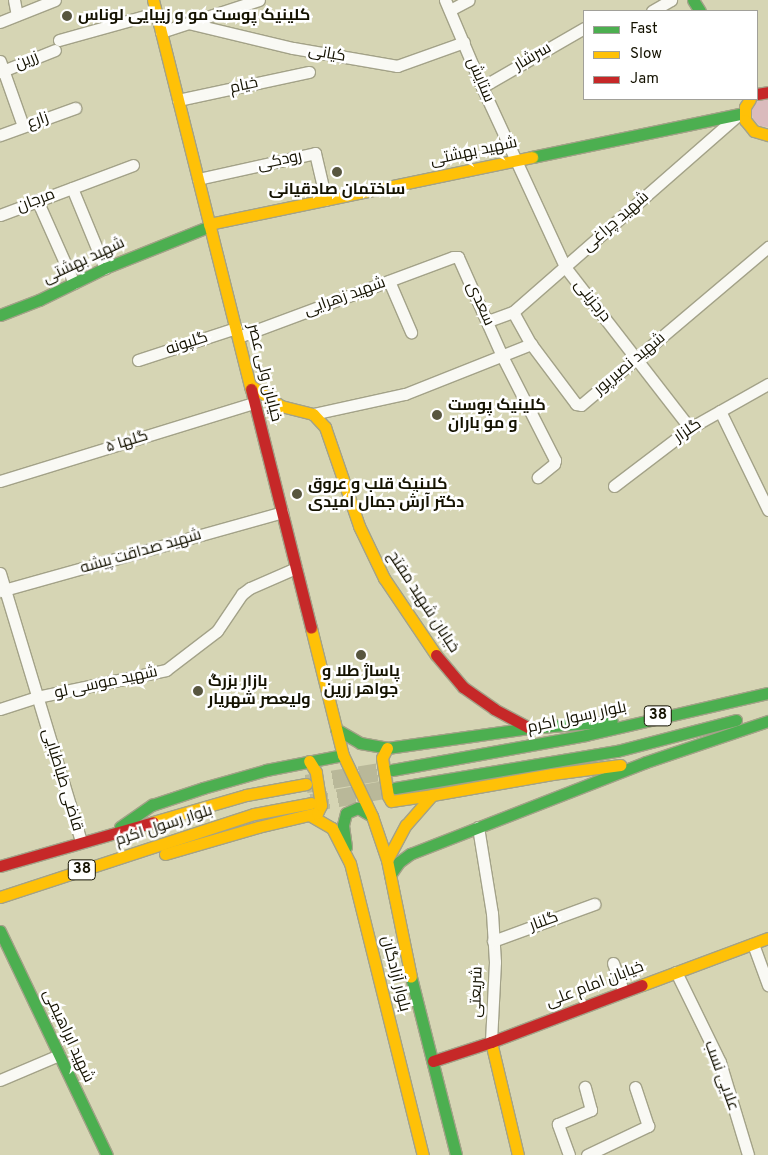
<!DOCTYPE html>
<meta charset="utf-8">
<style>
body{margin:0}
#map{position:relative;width:768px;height:1155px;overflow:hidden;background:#d6d5b4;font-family:Overpass,Cairo,sans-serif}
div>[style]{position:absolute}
.green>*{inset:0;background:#dabbbd}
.primary-tunnel>*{height:18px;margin-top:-9px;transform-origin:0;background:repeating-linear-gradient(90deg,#b9b899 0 18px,transparent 0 27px)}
.roads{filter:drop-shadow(1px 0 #a3a288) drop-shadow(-1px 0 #a3a288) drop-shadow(0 1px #a3a288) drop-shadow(0 -1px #a3a288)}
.street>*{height:11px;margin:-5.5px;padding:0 5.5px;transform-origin:5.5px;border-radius:5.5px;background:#f9f9f4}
.fast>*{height:11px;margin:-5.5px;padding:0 5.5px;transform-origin:5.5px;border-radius:5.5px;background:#4caf50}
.slow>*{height:11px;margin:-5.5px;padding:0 5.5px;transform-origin:5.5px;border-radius:5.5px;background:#ffc107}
.jam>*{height:11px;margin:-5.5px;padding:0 5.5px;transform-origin:5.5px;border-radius:5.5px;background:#c62828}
.dots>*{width:14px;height:14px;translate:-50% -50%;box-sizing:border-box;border:2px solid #fff;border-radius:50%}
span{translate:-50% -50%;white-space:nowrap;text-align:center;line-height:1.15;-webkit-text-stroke:5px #fff;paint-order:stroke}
.shield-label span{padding:1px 4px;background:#fff;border:1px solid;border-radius:4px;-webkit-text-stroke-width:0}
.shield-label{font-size:15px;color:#141200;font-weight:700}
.poi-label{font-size:16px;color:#141200;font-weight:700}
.left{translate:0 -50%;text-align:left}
.street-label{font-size:16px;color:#141200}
.legend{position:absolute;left:583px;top:10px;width:175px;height:90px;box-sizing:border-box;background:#fff;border:1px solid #a1a099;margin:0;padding:6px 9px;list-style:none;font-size:15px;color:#141200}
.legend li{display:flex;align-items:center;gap:10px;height:25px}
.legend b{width:25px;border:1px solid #a1a099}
</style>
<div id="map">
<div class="green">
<i style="clip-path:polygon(768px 97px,768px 127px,760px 126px,753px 119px,751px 109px,757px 100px)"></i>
</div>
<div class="primary-tunnel">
<i style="left:306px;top:784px;width:87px;rotate:-9.2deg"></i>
<i style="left:311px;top:803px;width:85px;rotate:-10.1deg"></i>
</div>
<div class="roads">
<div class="street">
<i style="left:14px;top:0;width:15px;rotate:79deg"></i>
<i style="left:445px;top:0;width:95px;rotate:67deg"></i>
<i style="left:482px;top:87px;width:198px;rotate:65.2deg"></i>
<i style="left:565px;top:267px;width:204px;rotate:52.2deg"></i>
<i style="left:450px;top:10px;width:21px;rotate:-28deg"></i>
<i style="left:652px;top:11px;width:22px;rotate:-30deg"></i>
<i style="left:0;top:22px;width:59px;rotate:-21.8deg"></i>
<i style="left:188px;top:23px;width:108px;rotate:13.4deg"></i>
<i style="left:293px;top:48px;width:106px;rotate:9.8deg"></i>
<i style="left:397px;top:66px;width:71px;rotate:-19.7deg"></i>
<i style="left:161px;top:32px;width:103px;rotate:-18.1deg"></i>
<i style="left:59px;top:40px;width:101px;rotate:-15.6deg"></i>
<i style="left:0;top:61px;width:69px;rotate:70.5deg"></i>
<i style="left:0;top:72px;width:59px;rotate:-21.8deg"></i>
<i style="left:482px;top:87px;width:118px;rotate:-30deg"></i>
<i style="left:178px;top:100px;width:134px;rotate:-12.1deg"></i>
<i style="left:0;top:135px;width:80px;rotate:-19.8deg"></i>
<i style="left:198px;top:179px;width:120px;rotate:-12.5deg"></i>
<i style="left:315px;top:153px;width:48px;rotate:76.8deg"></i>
<i style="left:72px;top:188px;width:87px;rotate:67.6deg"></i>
<i style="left:37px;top:200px;width:91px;rotate:66deg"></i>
<i style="left:0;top:215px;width:142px;rotate:-20.6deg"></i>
<i style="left:389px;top:281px;width:56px;rotate:66.7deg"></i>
<i style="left:513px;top:312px;width:37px;rotate:61deg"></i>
<i style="left:531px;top:344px;width:75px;rotate:53.1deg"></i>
<i style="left:576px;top:404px;width:5px;rotate:11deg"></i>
<i style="left:581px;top:405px;width:245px;rotate:-40.2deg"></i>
<i style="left:488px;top:321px;width:27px;rotate:-20deg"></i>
<i style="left:513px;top:312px;width:299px;rotate:-41.2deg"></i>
<i style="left:238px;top:337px;width:229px;rotate:-20.4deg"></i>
<i style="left:453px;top:257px;width:5px"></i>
<i style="left:458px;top:257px;width:108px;rotate:66deg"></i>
<i style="left:502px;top:356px;width:117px;rotate:63deg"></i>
<i style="left:555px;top:460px;width:4px;rotate:104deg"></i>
<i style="left:554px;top:464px;width:21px;rotate:141deg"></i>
<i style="left:138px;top:360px;width:103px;rotate:-18.1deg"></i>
<i style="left:720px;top:411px;width:110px;rotate:64.1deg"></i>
<i style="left:313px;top:414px;width:94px;rotate:-12.3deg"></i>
<i style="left:405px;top:394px;width:136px;rotate:-21.6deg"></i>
<i style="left:0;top:481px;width:266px;rotate:-17.1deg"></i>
<i style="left:614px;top:486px;width:96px;rotate:-37.3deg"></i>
<i style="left:690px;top:428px;width:90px;rotate:-29.4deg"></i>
<i style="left:0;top:573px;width:281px;rotate:73.2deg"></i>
<i style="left:0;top:591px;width:293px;rotate:-15.6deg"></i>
<i style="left:0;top:709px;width:39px;rotate:-18deg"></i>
<i style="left:37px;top:697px;width:132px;rotate:-11.8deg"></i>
<i style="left:166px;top:670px;width:64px;rotate:-37.4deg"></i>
<i style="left:217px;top:631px;width:45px;rotate:-56deg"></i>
<i style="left:242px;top:594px;width:10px;rotate:-37deg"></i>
<i style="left:250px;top:588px;width:50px;rotate:-23.5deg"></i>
<i style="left:478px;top:827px;width:87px;rotate:80.8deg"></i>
<i style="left:492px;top:913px;width:49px;rotate:86.5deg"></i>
<i style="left:495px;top:962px;width:80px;rotate:92.9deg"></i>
<i style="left:493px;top:941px;width:108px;rotate:-20.1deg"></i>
<i style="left:753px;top:944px;width:44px;rotate:69.9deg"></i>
<i style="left:613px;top:963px;width:30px;rotate:70deg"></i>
<i style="left:676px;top:972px;width:100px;rotate:63.9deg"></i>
<i style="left:720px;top:1062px;width:97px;rotate:73.2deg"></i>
<i style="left:0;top:1080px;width:64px;rotate:-23deg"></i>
<i style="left:569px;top:1155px;width:33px;rotate:-110deg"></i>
<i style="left:558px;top:1124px;width:36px;rotate:-23deg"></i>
<i style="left:591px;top:1110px;width:24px;rotate:-105deg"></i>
<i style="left:587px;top:1155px;width:68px;rotate:-25.4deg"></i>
<i style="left:648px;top:1126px;width:41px;rotate:-108.4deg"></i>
</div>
<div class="fast">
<i style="left:693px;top:0;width:13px;rotate:58deg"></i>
<i style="left:532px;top:157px;width:217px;rotate:-11.7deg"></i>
<i style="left:0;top:315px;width:42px;rotate:-21deg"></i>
<i style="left:39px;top:300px;width:73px;rotate:-25.9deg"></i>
<i style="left:105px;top:268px;width:113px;rotate:-21.8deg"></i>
<i style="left:336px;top:729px;width:28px;rotate:30deg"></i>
<i style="left:360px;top:743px;width:27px;rotate:10deg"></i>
<i style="left:387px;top:748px;width:143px;rotate:-8deg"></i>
<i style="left:529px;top:728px;width:83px;rotate:-4.8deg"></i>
<i style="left:392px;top:770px;width:197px;rotate:-10.2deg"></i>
<i style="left:586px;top:735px;width:187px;rotate:-13deg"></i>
<i style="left:395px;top:788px;width:225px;rotate:-9.5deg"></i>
<i style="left:617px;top:751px;width:123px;rotate:-14.6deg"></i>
<i style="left:120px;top:827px;width:39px;rotate:-35deg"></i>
<i style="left:152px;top:805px;width:54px;rotate:-18.4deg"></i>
<i style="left:203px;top:788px;width:66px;rotate:-15.9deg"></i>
<i style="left:266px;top:770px;width:78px;rotate:-11deg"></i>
<i style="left:346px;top:847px;width:22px;rotate:-98deg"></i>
<i style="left:343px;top:825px;width:12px;rotate:-76deg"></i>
<i style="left:346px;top:813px;width:13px;rotate:-23deg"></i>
<i style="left:358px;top:808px;width:16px;rotate:30deg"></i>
<i style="left:390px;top:875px;width:16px;rotate:-55deg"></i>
<i style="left:399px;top:862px;width:14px;rotate:-36deg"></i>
<i style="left:410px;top:854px;width:253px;rotate:-21.3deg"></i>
<i style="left:646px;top:762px;width:129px;rotate:-18.6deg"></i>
<i style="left:0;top:931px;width:248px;rotate:64.5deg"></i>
<i style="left:411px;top:977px;width:184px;rotate:75.8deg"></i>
</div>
<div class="slow">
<i style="left:153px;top:0;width:401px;rotate:75.9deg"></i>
<i style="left:750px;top:99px;width:9px;rotate:122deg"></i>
<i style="left:745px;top:107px;width:13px;rotate:90deg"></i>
<i style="left:745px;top:120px;width:14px;rotate:51deg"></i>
<i style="left:754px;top:131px;width:15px;rotate:16deg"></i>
<i style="left:209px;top:224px;width:330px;rotate:-11.7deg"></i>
<i style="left:250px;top:385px;width:37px;rotate:34deg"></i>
<i style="left:281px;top:406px;width:33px;rotate:14deg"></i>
<i style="left:313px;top:414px;width:18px;rotate:47deg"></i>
<i style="left:325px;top:427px;width:105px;rotate:71deg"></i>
<i style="left:359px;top:526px;width:58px;rotate:64.3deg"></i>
<i style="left:384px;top:578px;width:93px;rotate:56deg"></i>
<i style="left:311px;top:628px;width:131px;rotate:75.9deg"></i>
<i style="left:343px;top:755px;width:68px;rotate:64.6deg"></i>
<i style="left:372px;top:816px;width:46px;rotate:71.2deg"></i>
<i style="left:387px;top:860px;width:119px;rotate:78.4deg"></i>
<i style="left:387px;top:748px;width:11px;rotate:117deg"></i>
<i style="left:382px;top:758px;width:38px;rotate:81deg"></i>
<i style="left:388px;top:796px;width:6px;rotate:59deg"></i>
<i style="left:391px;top:801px;width:41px;rotate:-8.3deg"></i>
<i style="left:311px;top:816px;width:24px;rotate:30deg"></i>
<i style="left:332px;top:828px;width:39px;rotate:63deg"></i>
<i style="left:350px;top:863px;width:301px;rotate:76deg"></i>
<i style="left:153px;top:822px;width:97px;rotate:-16.2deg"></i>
<i style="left:246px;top:795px;width:61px;rotate:-10.4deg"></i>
<i style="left:165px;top:854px;width:97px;rotate:-16.2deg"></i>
<i style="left:258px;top:827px;width:61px;rotate:-13.3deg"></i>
<i style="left:317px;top:813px;width:9px;rotate:-63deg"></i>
<i style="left:321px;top:805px;width:33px;rotate:-99deg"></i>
<i style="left:316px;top:772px;width:13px;rotate:-122deg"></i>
<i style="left:387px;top:860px;width:40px;rotate:-62deg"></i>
<i style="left:406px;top:825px;width:40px;rotate:-49deg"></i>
<i style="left:432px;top:795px;width:122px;rotate:-9.9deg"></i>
<i style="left:552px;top:774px;width:69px;rotate:-7.5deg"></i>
<i style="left:0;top:897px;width:267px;rotate:-18.1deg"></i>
<i style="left:254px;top:814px;width:58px;rotate:-10.9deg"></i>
<i style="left:642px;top:985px;width:134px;rotate:-20.5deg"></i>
<i style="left:491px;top:1042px;width:116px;rotate:76.6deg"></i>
</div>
<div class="jam">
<i style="left:757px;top:94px;width:11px;rotate:-10deg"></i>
<i style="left:251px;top:389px;width:246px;rotate:75.9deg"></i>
<i style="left:436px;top:655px;width:42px;rotate:49.8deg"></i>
<i style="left:463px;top:687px;width:38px;rotate:35deg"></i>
<i style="left:494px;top:709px;width:40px;rotate:28deg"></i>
<i style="left:0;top:866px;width:159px;rotate:-16deg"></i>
<i style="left:433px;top:1061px;width:61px;rotate:-18.1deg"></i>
<i style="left:491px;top:1042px;width:161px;rotate:-20.7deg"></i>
</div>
</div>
<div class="dots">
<i style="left:67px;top:16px;background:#58563f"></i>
<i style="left:337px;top:172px;background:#58563f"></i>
<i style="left:437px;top:415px;background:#58563f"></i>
<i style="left:297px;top:494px;background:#58563f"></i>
<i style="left:361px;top:655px;background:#58563f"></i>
<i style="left:198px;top:691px;background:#58563f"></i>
</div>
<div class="shield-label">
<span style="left:658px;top:716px">38</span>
<span style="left:82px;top:870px">38</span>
</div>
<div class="poi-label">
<span class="left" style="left:78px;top:16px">کلینیک پوست مو و زیبایی لوناس</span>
<span style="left:337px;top:190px">ساختمان صادقیانی</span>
<span class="left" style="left:448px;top:415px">کلینیک پوست<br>و مو باران</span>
<span class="left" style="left:308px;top:494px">کلینیک قلب و عروق<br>دکتر آرش جمال امیدی</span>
<span style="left:361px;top:681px">پاساژ طلا و<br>جواهر زرین</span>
<span class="left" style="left:208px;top:691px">بازار بزرگ<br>ولیعصر شهریار</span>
</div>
<div class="street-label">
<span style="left:327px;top:54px;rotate:10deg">کیانی</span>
<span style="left:533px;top:57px;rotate:-30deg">سرشار</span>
<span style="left:27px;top:61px;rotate:-22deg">زرین</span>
<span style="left:480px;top:80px;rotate:67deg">ستایش</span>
<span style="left:244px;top:86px;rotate:-12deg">خیام</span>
<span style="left:38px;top:121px;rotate:-19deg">زارع</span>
<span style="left:474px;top:152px;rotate:-12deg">شهید بهشتی</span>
<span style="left:280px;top:161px;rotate:-12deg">رودکی</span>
<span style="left:36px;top:201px;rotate:-21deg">مرجان</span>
<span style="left:616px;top:222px;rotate:-41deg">شهید چراغی</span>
<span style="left:84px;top:261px;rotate:-25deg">شهید بهشتی</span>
<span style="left:345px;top:297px;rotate:-20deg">شهید زهرایی</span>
<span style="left:592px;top:301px;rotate:52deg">درجزینی</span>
<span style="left:480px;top:304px;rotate:66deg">سعدی</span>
<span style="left:187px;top:344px;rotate:-18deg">گلپونه</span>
<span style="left:630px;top:364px;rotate:-40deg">شهید نصیرپور</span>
<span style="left:264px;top:373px;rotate:76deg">خیابان ولی عصر</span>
<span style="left:688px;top:431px;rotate:-34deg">گلزار</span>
<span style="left:127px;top:442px;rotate:-17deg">گلها ۵</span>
<span style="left:141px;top:552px;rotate:-16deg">شهید صداقت پیشه</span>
<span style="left:423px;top:602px;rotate:57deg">خیابان شهید مفتح</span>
<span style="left:106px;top:683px;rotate:-12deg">شهید موسی لو</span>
<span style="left:577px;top:718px;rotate:-12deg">بلوار رسول اکرم</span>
<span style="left:62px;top:780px;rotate:73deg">قاضی طباطبایی</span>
<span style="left:164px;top:826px;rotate:-18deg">بلوار رسول اکرم</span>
<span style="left:544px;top:922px;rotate:-20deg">گلنار</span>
<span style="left:395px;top:974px;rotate:76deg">بلوار آزادگان</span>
<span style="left:595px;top:985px;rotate:-21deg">خیابان امام علی</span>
<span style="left:477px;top:992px;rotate:-88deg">شریعتی</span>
<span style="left:68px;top:1036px;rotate:65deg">شهید ابراهیمی</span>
<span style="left:721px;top:1076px;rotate:70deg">علایی نسب</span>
</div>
<ul class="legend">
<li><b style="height:6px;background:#4caf50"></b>Fast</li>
<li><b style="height:6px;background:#ffc107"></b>Slow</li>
<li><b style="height:6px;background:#c62828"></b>Jam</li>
</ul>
</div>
